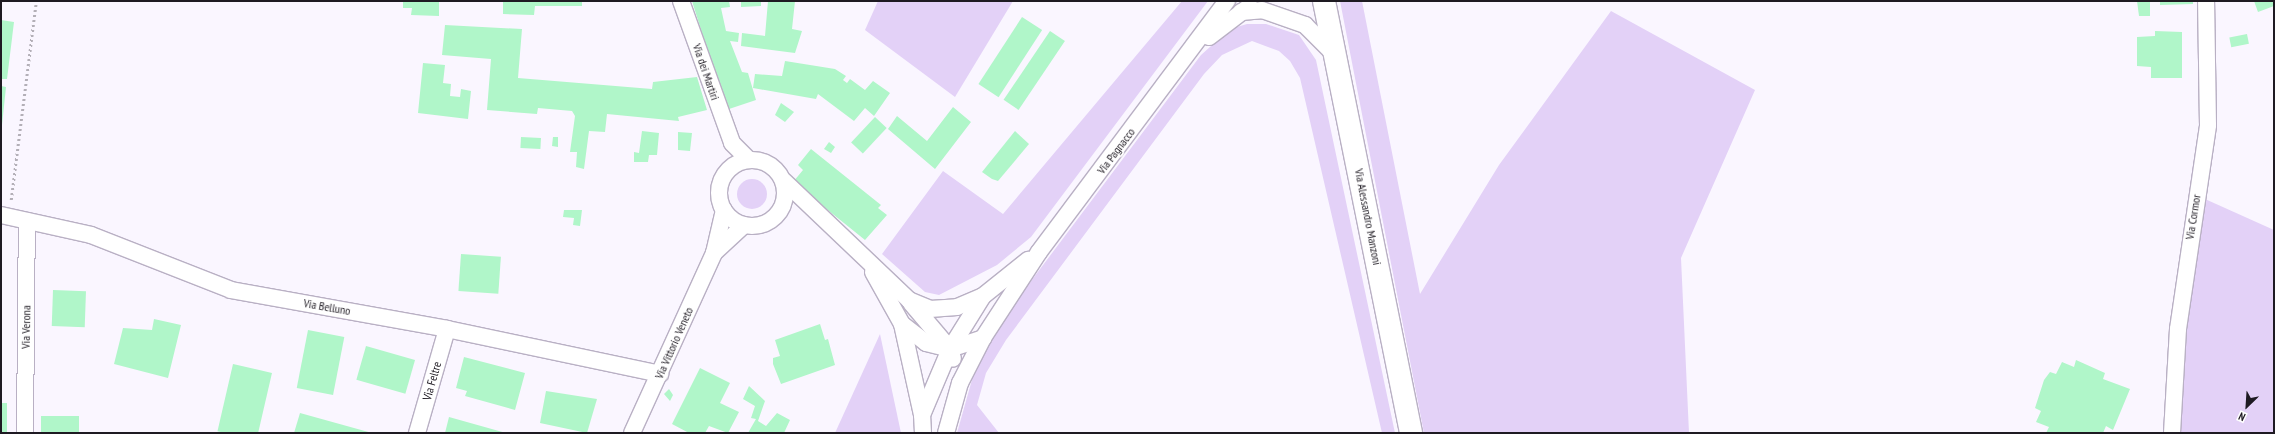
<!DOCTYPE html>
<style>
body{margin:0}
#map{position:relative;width:2275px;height:434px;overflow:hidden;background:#faf6ff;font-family:"PT Sans Narrow",sans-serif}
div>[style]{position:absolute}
.green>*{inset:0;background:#e3d1f7}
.round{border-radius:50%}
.building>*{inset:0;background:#b0f6c9;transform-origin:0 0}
.path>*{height:2.5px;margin-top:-1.25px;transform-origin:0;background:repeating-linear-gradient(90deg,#b3afb7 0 2px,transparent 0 5px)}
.roads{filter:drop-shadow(1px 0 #b9b0c4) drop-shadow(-1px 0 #b9b0c4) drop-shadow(0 1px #b9b0c4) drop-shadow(0 -1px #b9b0c4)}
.street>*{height:16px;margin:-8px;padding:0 8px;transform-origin:8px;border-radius:8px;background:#fff}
.street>.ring{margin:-8px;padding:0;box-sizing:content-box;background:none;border:16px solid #fff;border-radius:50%}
.secondary>*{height:22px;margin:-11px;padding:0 11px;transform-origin:11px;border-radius:11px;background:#fff}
span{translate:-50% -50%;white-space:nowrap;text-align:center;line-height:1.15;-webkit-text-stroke:4px #fff;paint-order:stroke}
.street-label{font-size:12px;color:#1e1a22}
.frame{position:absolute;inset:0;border:2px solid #1e1a22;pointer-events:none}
.north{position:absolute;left:2227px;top:386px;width:40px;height:40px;-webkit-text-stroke:3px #fff;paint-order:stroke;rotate:205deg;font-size:11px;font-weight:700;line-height:16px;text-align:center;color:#1e1a22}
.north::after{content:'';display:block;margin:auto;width:14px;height:18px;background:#1e1a22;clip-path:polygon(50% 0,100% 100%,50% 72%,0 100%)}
</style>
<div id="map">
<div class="green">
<i style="clip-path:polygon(878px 1px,1013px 1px,955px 97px,865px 30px)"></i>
<i style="clip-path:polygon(1182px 1px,1208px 1px,1031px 237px,997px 265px,939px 295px,925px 292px,882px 254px,943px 171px,1003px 214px)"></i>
<i style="clip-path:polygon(1340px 1px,1362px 1px,1420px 294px,1499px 165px,1611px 11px,1755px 90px,1681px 258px,1689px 433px,1424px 433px)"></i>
<i style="clip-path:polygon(1247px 24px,1266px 24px,1299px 35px,1316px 60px,1395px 433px,1382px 433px,1300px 78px,1290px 61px,1279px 51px,1252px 41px,1222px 55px,1204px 74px,1006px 340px,986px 373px,977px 405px,999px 433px,957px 433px,975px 369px,1007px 313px,1201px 55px,1230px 29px)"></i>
<i class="round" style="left:737px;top:179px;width:30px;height:30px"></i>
<i style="clip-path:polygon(2205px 199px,2274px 230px,2274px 433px,2180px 433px,2192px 258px,2197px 222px)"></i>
<i style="clip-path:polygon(880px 334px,901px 433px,835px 433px)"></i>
</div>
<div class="building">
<i style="clip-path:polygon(403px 1px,439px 1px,439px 16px,411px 15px,412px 8px,403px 8px)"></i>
<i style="clip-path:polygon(503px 1px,582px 1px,582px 6px,535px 6px,534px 15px,503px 14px)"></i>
<i style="clip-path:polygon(692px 1px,729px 1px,730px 7px,721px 8px,726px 31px,739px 33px,738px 42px,730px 41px,742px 72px,748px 73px,756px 100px,726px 110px)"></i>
<i style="clip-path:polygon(741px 1px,761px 1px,761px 6px,741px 7px)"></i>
<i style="clip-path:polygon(768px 1px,795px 1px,792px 29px,802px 31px,795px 53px,741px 46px,742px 33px,765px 36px)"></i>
<i style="clip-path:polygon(2137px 1px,2150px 1px,2150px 16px,2139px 16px)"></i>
<i style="clip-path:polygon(2160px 1px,2193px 1px,2193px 4px,2160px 5px)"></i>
<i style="clip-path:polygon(2254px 1px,2274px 1px,2274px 6px,2258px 12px)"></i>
<i style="left:1022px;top:17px;width:24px;height:80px;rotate:33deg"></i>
<i style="clip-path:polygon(1px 20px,14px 22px,7px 79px,1px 79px)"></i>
<i style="clip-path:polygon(445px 25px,522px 29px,518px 78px,652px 89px,653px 82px,697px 77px,707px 110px,678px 117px,679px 121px,607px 114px,605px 132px,589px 131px,584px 169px,576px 167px,577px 152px,570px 152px,575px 116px,572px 111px,538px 108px,537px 114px,487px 110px,491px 59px,442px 55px)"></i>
<i style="left:1050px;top:31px;width:18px;height:83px;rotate:34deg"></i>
<i style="clip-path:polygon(2155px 31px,2182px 32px,2182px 78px,2151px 78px,2151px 67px,2137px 66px,2137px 37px,2155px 36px)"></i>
<i style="left:2247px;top:34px;width:10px;height:18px;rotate:79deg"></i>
<i style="clip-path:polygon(785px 61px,835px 69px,846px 76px,843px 80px,847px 83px,850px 79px,865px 90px,873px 81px,890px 93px,874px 116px,865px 108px,854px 121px,818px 94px,816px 99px,753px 88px,755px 74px,782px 76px)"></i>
<i style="clip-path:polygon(423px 63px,445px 65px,443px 83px,451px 84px,450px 96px,460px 97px,461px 89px,471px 91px,468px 119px,418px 113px)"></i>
<i style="clip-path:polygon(1px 86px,6px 87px,2px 125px,1px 125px)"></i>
<i style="clip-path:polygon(781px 103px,794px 112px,785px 122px,775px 115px)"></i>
<i style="clip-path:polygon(953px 107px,971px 122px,935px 169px,888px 129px,897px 116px,927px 141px)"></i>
<i style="left:875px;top:117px;width:16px;height:35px;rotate:43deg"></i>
<i style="clip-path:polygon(642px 131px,659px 133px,657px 155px,649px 155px,648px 162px,634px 162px,634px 152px,639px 153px)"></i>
<i style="clip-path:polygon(1015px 131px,1029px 144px,998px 181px,992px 179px,982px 172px)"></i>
<i style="clip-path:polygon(678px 132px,692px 133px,690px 151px,678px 150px)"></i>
<i style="left:521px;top:137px;width:20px;height:11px;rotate:3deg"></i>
<i style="clip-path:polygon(553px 137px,558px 137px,558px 147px,552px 146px)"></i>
<i style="clip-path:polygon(829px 142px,835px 147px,831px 153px,824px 149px)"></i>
<i style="clip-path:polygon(811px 149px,881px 205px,878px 208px,887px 215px,865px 240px,793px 182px,803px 170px,798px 165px)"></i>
<i style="clip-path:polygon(564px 210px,582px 210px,580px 226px,573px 225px,574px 218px,563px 217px)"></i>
<i style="left:461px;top:254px;width:40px;height:37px;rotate:4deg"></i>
<i style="left:53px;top:290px;width:33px;height:36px;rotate:2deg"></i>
<i style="clip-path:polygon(154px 319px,181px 325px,168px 378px,114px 364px,123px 328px,152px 330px)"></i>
<i style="clip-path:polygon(820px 324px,825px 340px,828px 339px,835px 365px,781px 384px,773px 364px,773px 358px,780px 356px,775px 340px)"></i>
<i style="left:308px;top:330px;width:37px;height:59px;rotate:11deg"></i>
<i style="left:366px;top:346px;width:51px;height:35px;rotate:16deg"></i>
<i style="clip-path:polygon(464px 357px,525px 373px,515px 410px,465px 396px,467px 391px,456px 388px)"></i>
<i style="clip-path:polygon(2076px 360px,2105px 373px,2103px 379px,2130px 389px,2113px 430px,2106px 426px,2103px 433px,2046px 433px,2049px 427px,2036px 422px,2041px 411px,2035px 408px,2044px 380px,2050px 372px,2056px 374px,2062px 362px,2074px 367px)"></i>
<i style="left:233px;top:364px;width:40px;height:69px;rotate:13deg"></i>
<i style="clip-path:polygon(700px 368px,730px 383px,720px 403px,739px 412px,728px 433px,709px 426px,705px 433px,689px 433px,672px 424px)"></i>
<i style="clip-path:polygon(749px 386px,765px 401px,758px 421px,766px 426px,777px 413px,790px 420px,784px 433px,748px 433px,756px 419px,751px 418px,755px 406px,743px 399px)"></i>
<i style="clip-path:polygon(669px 389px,673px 395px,670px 401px,664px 394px)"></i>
<i style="clip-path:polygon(546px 391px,597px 399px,587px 433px,540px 423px)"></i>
<i style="left:1px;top:403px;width:6px;height:30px"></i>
<i style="clip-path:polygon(300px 413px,372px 433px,294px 433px)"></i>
<i style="left:79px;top:416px;width:17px;height:38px;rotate:90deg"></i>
<i style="clip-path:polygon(449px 417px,506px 433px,445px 433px)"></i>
</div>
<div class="path">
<i style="left:11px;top:200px;width:201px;rotate:-82.8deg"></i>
</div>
<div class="roads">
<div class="street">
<i style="left:681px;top:1px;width:151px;rotate:70.2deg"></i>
<i style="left:732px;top:143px;width:24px;rotate:45deg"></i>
<i style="left:1241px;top:12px;width:21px;rotate:-5deg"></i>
<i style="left:1262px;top:10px;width:46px;rotate:19.2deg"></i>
<i style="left:1305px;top:25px;width:40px;rotate:45deg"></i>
<i style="left:1209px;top:37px;width:51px;rotate:-37.1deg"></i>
<i class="ring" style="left:719px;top:160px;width:50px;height:50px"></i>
<i style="left:784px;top:181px;width:173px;rotate:43.6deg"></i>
<i style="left:909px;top:300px;width:23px;rotate:23deg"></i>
<i style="left:930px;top:309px;width:27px;rotate:-4deg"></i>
<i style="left:957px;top:307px;width:28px;rotate:-23deg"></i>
<i style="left:983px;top:296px;width:58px;rotate:-38.7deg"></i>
<i style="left:1px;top:215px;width:92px;rotate:12.5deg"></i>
<i style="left:91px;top:235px;width:150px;rotate:21.4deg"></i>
<i style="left:231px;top:290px;width:219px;rotate:10.2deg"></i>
<i style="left:447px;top:329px;width:218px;rotate:11.9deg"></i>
<i style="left:714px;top:253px;width:41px;rotate:-43deg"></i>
<i style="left:873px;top:272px;width:60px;rotate:60.9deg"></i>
<i style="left:902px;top:324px;width:93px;rotate:77.6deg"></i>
<i style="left:911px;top:303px;width:60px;rotate:49.7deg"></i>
<i style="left:950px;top:349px;width:10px;rotate:73deg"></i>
<i style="left:902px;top:324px;width:31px;rotate:38deg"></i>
<i style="left:926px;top:343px;width:25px;rotate:14deg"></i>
<i style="left:950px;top:349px;width:35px;rotate:-18deg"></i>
<i style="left:25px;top:433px;width:212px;rotate:-89.5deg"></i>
<i style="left:417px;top:433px;width:108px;rotate:-73.9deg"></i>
<i style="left:632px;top:433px;width:198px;rotate:-65.5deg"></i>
<i style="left:714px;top:253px;width:44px;rotate:-76.9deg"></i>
<i style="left:923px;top:433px;width:18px;rotate:-93deg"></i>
<i style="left:922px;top:415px;width:72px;rotate:-67deg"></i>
<i style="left:950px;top:349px;width:62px;rotate:-58.1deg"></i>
<i style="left:946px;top:433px;width:52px;rotate:-74.4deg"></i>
<i style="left:960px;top:383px;width:51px;rotate:-62.9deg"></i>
<i style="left:983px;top:338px;width:103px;rotate:-56.9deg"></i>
<i style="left:1039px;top:252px;width:314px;rotate:-53.2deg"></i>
<i style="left:2172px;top:433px;width:104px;rotate:-86.7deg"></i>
<i style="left:2178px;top:329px;width:206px;rotate:-81.6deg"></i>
<i style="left:2208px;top:125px;width:124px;rotate:-90.9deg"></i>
</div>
<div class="secondary">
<i style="left:1324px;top:1px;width:441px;rotate:78.6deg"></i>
</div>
</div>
<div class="street-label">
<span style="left:706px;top:72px;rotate:71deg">Via dei Martiri</span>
<span style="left:1116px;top:151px;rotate:-53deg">Via Pagnacco</span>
<span style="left:1368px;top:217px;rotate:79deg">Via Alessandro Manzoni</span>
<span style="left:2193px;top:217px;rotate:-81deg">Via Cormor</span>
<span style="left:327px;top:307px;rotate:10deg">Via Belluno</span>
<span style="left:26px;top:327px;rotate:-89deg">Via Verona</span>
<span style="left:674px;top:343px;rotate:-66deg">Via Vittorio Veneto</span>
<span style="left:432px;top:381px;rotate:-74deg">Via Feltre</span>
</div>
<div class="frame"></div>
<div class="north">N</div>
</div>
